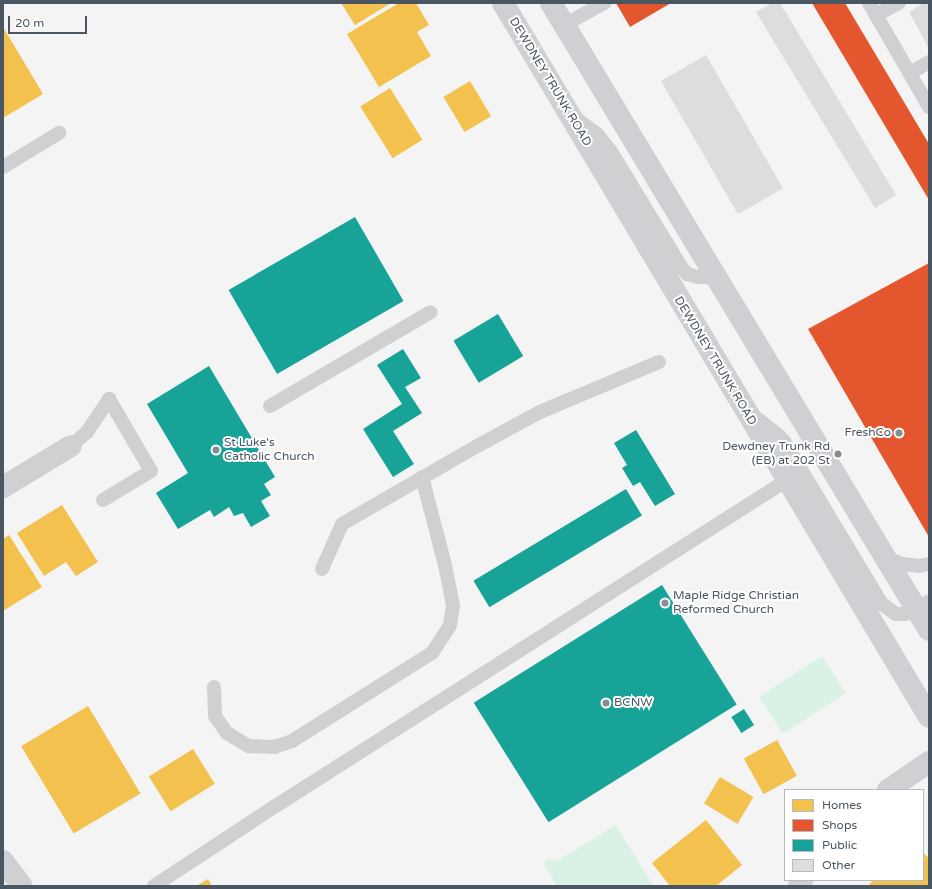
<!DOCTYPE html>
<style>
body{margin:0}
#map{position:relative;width:932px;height:889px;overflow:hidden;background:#f4f4f4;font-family:"Varela Round",sans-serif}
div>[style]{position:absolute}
.green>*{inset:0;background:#d9f2e3;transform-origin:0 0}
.homes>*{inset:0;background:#f2c14e;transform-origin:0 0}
.shops>*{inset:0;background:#e4572e}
.public>*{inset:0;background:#17a398;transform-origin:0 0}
.building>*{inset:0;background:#ddddde;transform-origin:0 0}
.service>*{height:14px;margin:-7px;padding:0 7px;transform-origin:7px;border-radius:7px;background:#ced0d2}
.minor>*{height:22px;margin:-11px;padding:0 11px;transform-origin:11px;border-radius:11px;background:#ced0d2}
.secondary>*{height:22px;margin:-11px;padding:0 11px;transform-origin:11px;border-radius:11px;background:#ced0d4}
.dots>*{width:11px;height:11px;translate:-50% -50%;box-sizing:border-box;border:2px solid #fff;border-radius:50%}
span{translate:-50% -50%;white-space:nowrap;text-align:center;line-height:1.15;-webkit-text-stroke:4px #fff;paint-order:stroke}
.street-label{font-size:12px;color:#4a5661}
.poi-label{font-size:12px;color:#4a5661}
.right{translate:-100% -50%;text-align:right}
.left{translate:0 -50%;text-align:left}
.frame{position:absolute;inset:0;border:4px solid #4a5661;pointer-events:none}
.legend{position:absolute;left:784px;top:789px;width:140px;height:92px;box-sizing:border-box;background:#fff;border:1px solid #b7bbc0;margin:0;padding:5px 7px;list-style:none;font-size:12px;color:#4a5661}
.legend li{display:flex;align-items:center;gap:8px;height:20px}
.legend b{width:20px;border:1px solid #b7bbc0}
.scale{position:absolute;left:8px;top:16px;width:79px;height:18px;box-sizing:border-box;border:2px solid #4a5661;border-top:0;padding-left:5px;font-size:12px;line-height:14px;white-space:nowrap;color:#4a5661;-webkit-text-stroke:3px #fff;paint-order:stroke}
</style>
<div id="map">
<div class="green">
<i style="left:822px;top:656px;width:44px;height:75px;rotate:57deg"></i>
<i style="clip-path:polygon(616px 825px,653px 886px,557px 886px,543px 863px,549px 859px,555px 862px)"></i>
</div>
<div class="homes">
<i style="clip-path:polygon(341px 3px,391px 3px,355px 25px)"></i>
<i style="clip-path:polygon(399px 3px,416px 3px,429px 25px,417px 32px,431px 56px,379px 87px,347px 34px)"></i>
<i style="clip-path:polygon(3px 27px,43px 94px,3px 118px)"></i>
<i style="left:470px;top:81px;width:41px;height:31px;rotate:59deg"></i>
<i style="left:390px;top:88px;width:61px;height:35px;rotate:58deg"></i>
<i style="clip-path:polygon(62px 505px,98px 562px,76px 576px,66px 562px,44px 576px,17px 533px)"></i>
<i style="clip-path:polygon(9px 535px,42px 587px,3px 611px,3px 539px)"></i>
<i style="left:88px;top:706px;width:102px;height:78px;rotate:59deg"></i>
<i style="left:777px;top:740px;width:41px;height:38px;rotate:61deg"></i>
<i style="left:193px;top:749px;width:41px;height:52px;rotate:58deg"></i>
<i style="left:720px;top:777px;width:39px;height:31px;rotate:31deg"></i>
<i style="clip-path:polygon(706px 820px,742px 865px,716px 886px,670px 886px,652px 863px)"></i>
<i style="clip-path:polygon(923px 853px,929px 858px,929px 886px,868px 886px,873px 880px,923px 880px)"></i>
<i style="clip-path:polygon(208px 879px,212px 886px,196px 886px)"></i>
</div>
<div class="shops">
<i style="clip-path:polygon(616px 3px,671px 3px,630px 27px)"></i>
<i style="clip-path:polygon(812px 3px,845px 3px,929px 144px,929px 200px)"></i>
<i style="clip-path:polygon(929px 263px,929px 537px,808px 329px)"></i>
</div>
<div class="public">
<i style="left:355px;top:217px;width:97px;height:146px;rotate:60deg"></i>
<i style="left:498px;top:314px;width:49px;height:52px;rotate:59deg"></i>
<i style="clip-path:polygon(403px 349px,421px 378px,405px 387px,422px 413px,393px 431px,414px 464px,393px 477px,363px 429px,402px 404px,377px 365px)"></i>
<i style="clip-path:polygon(209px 366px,275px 477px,264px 484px,271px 495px,261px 501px,270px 516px,251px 527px,243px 513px,234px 516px,229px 507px,214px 517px,210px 510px,178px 529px,156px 493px,188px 473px,147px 404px)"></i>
<i style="clip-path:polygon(636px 430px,675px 494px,655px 506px,640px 482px,633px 486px,622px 468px,627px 465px,614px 443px)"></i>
<i style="left:626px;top:489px;width:31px;height:178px;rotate:59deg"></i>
<i style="left:662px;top:585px;width:141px;height:222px;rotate:58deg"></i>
<i style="left:744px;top:709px;width:19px;height:15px;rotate:58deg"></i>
</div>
<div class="building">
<i style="clip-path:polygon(772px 3px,780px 3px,896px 195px,875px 208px,756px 12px)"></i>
<i style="clip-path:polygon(924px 3px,929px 3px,928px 47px,909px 12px)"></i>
<i style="left:706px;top:55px;width:154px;height:52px;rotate:60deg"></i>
</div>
<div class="service">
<i style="left:869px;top:3px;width:120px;rotate:60deg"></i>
<i style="left:876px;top:15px;width:26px;rotate:-28deg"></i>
<i style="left:564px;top:25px;width:46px;rotate:-28.8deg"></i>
<i style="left:910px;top:73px;width:22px;rotate:-30deg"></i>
<i style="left:577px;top:119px;width:25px;rotate:37deg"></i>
<i style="left:597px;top:134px;width:21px;rotate:51deg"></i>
<i style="left:610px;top:150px;width:138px;rotate:58.6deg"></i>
<i style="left:682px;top:268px;width:8px;rotate:50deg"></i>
<i style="left:687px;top:274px;width:11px;rotate:15deg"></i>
<i style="left:698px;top:277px;width:18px"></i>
<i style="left:3px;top:167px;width:66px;rotate:-31.3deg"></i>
<i style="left:270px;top:406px;width:186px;rotate:-30.3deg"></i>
<i style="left:755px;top:417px;width:31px;rotate:38deg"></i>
<i style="left:779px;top:436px;width:7px;rotate:45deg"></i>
<i style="left:784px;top:441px;width:190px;rotate:59deg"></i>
<i style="left:882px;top:604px;width:17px;rotate:36deg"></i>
<i style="left:896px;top:614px;width:9px"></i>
<i style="left:905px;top:614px;width:27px;rotate:-28deg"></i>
<i style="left:71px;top:446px;width:21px;rotate:-41deg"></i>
<i style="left:87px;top:432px;width:40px;rotate:-56deg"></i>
<i style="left:109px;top:399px;width:83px;rotate:59.7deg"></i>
<i style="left:151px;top:471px;width:56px;rotate:148.9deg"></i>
<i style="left:885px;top:557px;width:18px;rotate:22deg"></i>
<i style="left:902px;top:564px;width:17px;rotate:7deg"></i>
<i style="left:919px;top:566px;width:10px;rotate:-11deg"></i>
<i style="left:322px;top:569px;width:49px;rotate:-66deg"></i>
<i style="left:342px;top:524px;width:158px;rotate:-30deg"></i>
<i style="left:479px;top:445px;width:69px;rotate:-28.4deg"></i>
<i style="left:540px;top:412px;width:129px;rotate:-22.8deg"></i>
<i style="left:214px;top:687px;width:29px;rotate:88deg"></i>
<i style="left:215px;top:716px;width:21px;rotate:55deg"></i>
<i style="left:227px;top:733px;width:26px;rotate:31deg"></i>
<i style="left:249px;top:746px;width:25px;rotate:2deg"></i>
<i style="left:274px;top:747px;width:19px;rotate:-18deg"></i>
<i style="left:292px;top:741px;width:165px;rotate:-32.2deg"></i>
<i style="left:432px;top:653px;width:33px;rotate:-57deg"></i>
<i style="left:450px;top:625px;width:20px;rotate:-81deg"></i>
<i style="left:453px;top:605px;width:41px;rotate:-101.3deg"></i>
<i style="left:445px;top:565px;width:91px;rotate:-104.6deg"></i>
<i style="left:154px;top:886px;width:144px;rotate:-33.4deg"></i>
<i style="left:274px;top:807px;width:608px;rotate:-32.51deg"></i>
</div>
<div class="minor">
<i style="left:3px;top:487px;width:79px;rotate:-31.1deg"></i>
<i style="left:888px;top:790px;width:50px;rotate:-34.3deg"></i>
<i style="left:3px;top:861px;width:31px;rotate:53deg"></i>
<i style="left:799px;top:886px;width:7px;rotate:-63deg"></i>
</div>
<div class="secondary">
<i style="left:503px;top:3px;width:831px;rotate:59.18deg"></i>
<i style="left:551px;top:3px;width:732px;rotate:58.92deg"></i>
</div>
<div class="dots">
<i style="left:899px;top:433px;background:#868d94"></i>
<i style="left:216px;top:450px;background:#868d94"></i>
<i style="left:838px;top:454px;background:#868d94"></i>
<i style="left:665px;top:603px;background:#868d94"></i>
<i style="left:606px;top:703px;background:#868d94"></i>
</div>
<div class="street-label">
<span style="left:550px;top:82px;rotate:59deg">DEWDNEY TRUNK ROAD</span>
<span style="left:715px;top:361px;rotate:59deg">DEWDNEY TRUNK ROAD</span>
</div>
<div class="poi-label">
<span class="right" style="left:891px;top:433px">FreshCo</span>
<span class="left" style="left:224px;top:450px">St Luke's<br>Catholic Church</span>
<span class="right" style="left:830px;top:454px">Dewdney Trunk Rd<br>(EB) at 202 St</span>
<span class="left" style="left:673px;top:603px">Maple Ridge Christian<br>Reformed Church</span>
<span class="left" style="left:614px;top:703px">BCNW</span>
</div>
<div class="frame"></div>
<ul class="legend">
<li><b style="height:11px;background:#f2c14e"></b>Homes</li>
<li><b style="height:11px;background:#e4572e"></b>Shops</li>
<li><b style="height:11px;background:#17a398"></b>Public</li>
<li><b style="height:11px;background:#ddddde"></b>Other</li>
</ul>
<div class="scale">20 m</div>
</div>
